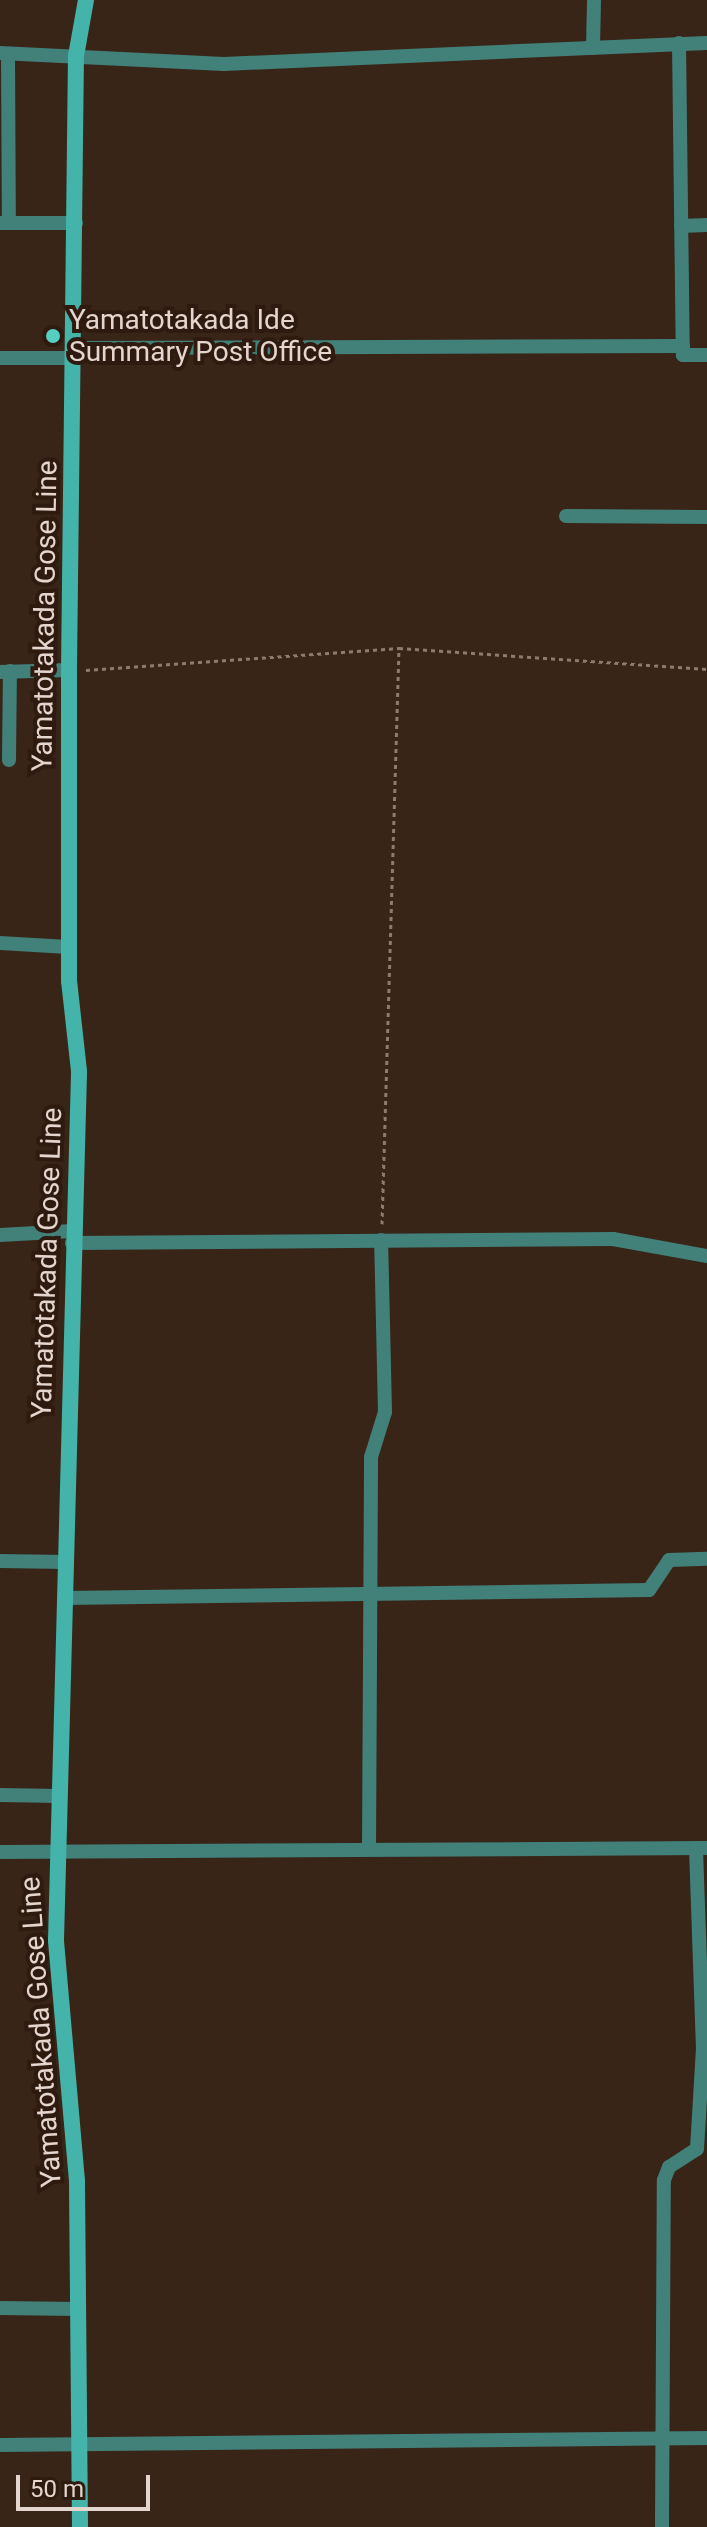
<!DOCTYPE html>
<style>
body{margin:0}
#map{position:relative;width:707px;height:2527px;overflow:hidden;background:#392418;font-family:Roboto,sans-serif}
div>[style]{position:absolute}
.path>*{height:3px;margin-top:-1.5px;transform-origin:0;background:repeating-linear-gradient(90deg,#8d7b72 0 4px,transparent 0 8px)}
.street>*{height:14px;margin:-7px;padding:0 7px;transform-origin:7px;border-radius:7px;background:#41817a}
.secondary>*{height:16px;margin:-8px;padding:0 8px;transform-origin:8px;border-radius:8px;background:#44b3a9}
.dots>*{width:22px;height:22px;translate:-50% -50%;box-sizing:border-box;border:4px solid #2e1a0e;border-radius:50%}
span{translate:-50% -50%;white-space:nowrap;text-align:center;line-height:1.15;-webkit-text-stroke:8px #2e1a0e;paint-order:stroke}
.poi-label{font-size:28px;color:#e4d5ce}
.left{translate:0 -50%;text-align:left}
.street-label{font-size:28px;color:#e4d5ce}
.scale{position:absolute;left:16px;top:2475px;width:134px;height:36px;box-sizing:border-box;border:4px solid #e4d5ce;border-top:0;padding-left:10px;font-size:24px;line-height:28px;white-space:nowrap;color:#e4d5ce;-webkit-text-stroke:6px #2e1a0e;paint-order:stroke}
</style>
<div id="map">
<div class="path">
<i style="left:86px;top:670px;width:314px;rotate:-4deg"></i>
<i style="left:399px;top:648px;width:309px;rotate:3.9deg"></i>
<i style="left:382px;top:1224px;width:576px;rotate:-88.31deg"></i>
</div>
<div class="street">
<i style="left:679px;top:43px;width:312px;rotate:89.3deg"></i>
<i style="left:683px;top:355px;width:24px"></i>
<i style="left:593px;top:48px;width:48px;rotate:-88.8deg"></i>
<i style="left:0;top:53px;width:224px;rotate:2.8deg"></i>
<i style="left:224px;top:64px;width:483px;rotate:-2.5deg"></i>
<i style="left:8px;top:54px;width:169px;rotate:89.7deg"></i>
<i style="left:0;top:223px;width:76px"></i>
<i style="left:681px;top:226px;width:26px;rotate:-2deg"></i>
<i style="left:75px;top:348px;width:608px;rotate:-0.19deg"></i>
<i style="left:0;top:358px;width:75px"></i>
<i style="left:566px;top:516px;width:141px;rotate:0.4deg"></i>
<i style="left:0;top:672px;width:69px;rotate:-1.7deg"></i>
<i style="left:9px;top:760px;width:89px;rotate:-89.4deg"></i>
<i style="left:0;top:943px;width:68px;rotate:3.4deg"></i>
<i style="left:0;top:1235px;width:72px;rotate:-3.2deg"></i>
<i style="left:72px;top:1243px;width:541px;rotate:-0.42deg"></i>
<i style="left:613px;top:1239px;width:96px;rotate:10.3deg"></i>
<i style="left:0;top:1561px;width:66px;rotate:0.9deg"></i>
<i style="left:65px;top:1598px;width:584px;rotate:-0.78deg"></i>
<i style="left:649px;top:1590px;width:36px;rotate:-56deg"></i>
<i style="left:669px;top:1560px;width:38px;rotate:-2deg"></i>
<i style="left:0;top:1795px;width:58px;rotate:1deg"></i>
<i style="left:369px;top:1849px;width:392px;rotate:-89.7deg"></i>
<i style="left:371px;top:1457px;width:47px;rotate:-72.7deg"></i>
<i style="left:385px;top:1412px;width:172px;rotate:-91.3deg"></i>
<i style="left:0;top:1852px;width:707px;rotate:-0.32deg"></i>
<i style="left:0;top:2308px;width:78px;rotate:0.7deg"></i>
<i style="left:0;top:2445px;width:707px;rotate:-0.57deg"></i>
<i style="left:662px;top:2527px;width:347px;rotate:-89.7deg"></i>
<i style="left:664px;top:2180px;width:14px;rotate:-69deg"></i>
<i style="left:669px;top:2167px;width:33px;rotate:-33deg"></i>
<i style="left:697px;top:2149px;width:100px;rotate:-86.6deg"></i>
<i style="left:703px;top:2049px;width:201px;rotate:-92deg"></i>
</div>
<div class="secondary">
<i style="left:80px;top:2527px;width:346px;rotate:-90.5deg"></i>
<i style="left:77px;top:2181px;width:242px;rotate:-95deg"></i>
<i style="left:56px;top:1940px;width:869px;rotate:-88.48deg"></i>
<i style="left:79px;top:1071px;width:91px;rotate:-96.3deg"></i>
<i style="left:69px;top:981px;width:311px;rotate:-90deg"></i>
<i style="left:69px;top:670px;width:614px;rotate:-89.35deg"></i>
<i style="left:76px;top:56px;width:57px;rotate:-79.9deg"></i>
</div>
<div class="dots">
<i style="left:53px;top:336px;background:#57cec2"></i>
</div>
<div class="poi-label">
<span class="left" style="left:69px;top:336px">Yamatotakada Ide<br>Summary Post Office</span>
</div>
<div class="street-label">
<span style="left:45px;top:616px;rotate:-89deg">Yamatotakada Gose Line</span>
<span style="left:47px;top:1263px;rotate:-88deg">Yamatotakada Gose Line</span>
<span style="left:41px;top:2032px;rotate:-94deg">Yamatotakada Gose Line</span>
</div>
<div class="scale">50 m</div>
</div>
